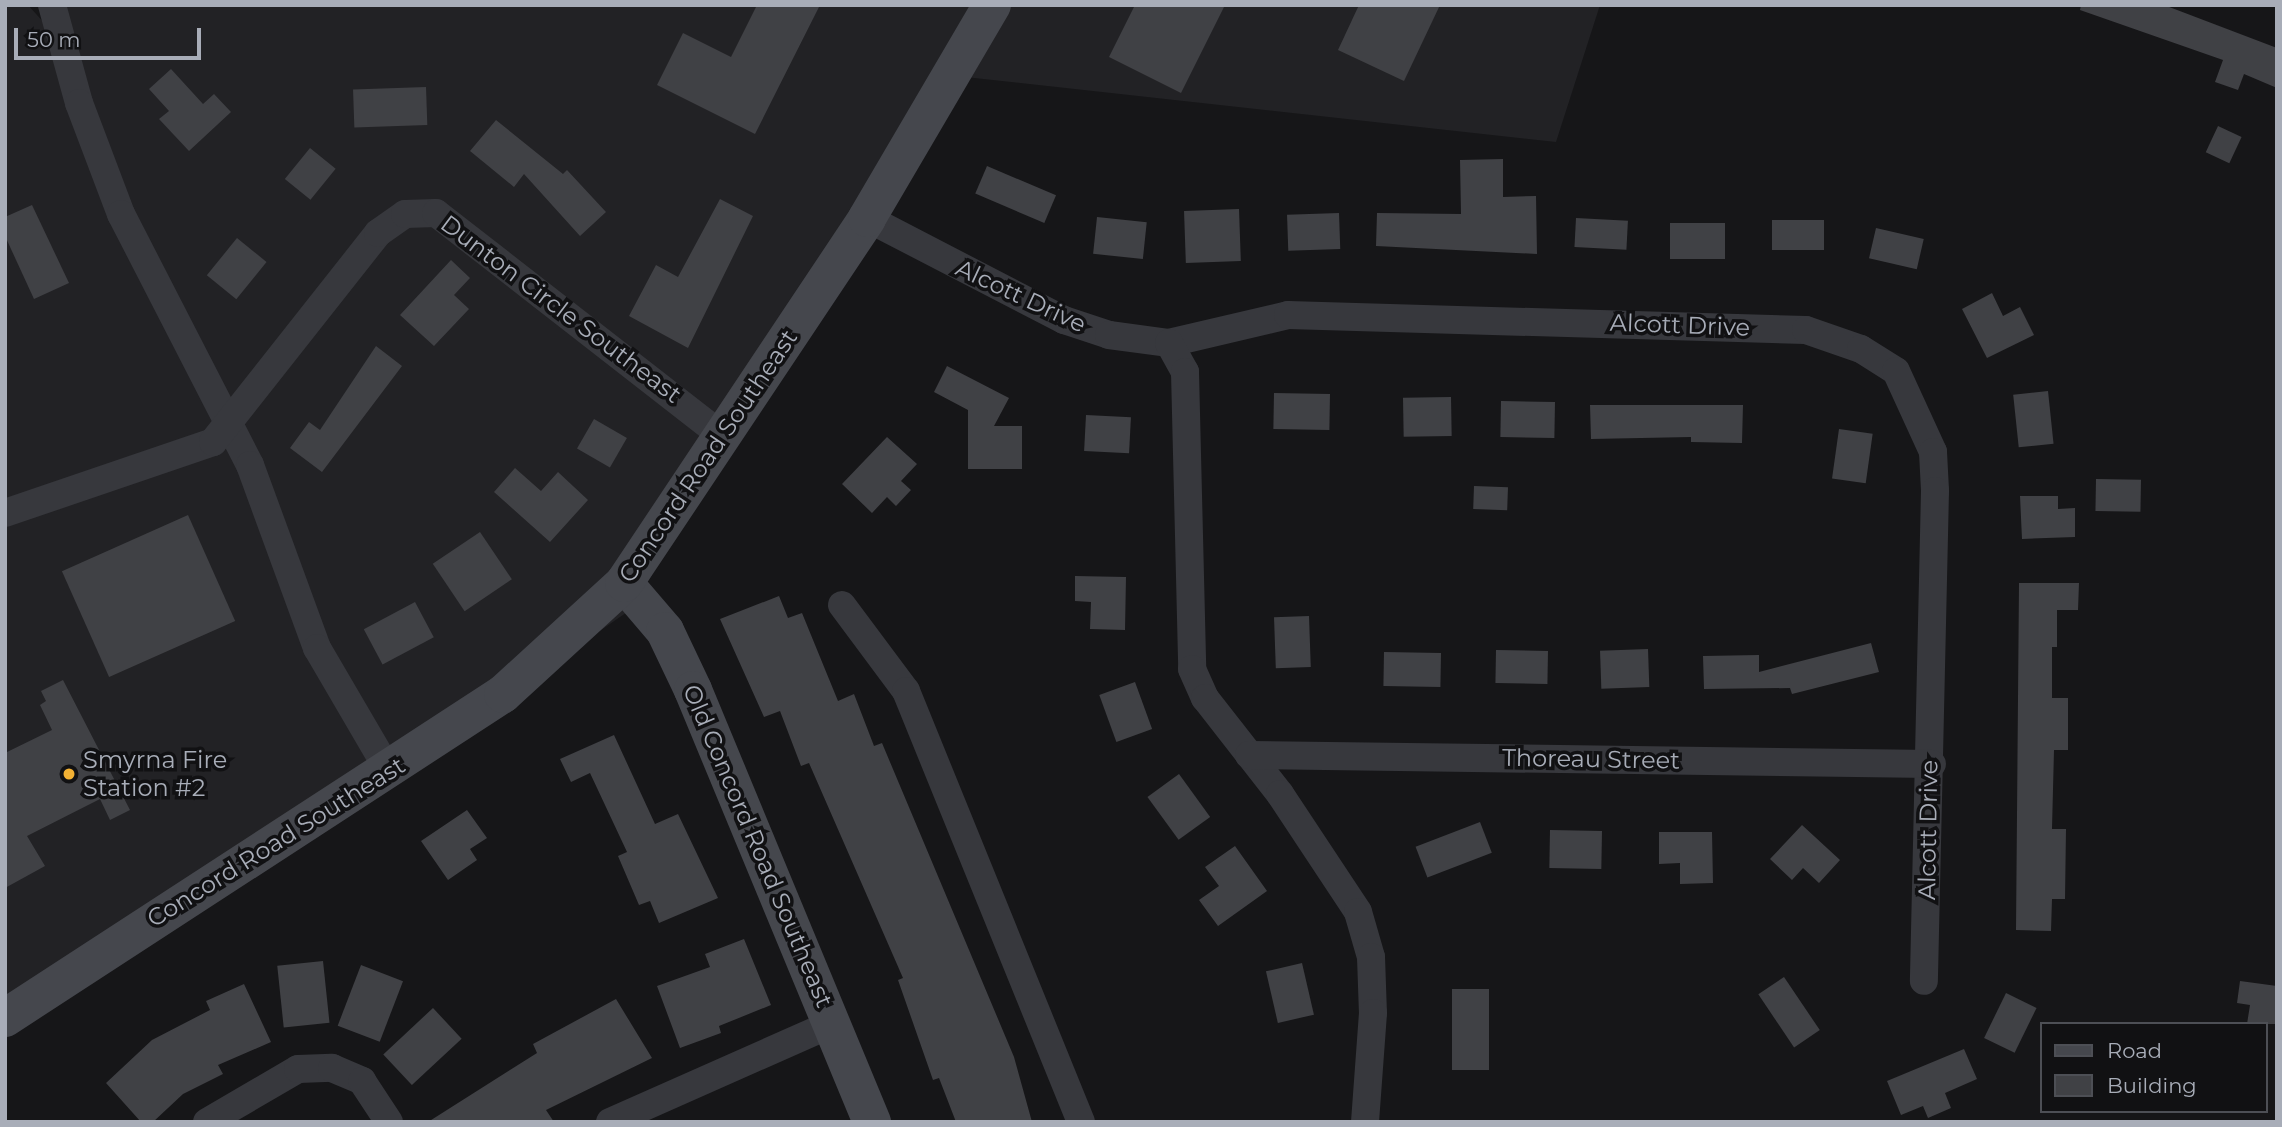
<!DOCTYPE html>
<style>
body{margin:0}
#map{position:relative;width:2282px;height:1127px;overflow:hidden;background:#161618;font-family:Montserrat,sans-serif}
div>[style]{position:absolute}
.built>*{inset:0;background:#222225}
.building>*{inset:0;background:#404145;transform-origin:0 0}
.street>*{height:28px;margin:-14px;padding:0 14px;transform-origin:14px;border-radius:14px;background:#37383d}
.secondary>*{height:38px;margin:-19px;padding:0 19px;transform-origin:19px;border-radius:19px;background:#45474d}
.dots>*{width:19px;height:19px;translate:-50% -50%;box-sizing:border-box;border:4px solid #111113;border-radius:50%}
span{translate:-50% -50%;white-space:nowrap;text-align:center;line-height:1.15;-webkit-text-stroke:7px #111113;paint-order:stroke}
.street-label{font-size:24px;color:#a8adb8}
.poi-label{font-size:24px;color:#a8adb8}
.left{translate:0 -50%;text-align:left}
.frame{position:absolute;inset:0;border:7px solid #a8adb8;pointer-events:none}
.legend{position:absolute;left:2040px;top:1022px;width:228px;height:91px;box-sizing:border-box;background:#111113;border:2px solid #4d4f55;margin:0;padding:9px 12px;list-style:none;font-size:21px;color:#a8adb8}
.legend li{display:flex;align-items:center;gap:14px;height:35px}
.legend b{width:35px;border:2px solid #4d4f55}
.scale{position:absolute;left:14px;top:28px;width:187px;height:32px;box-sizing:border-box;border:4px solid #a8adb8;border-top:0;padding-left:9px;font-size:21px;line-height:24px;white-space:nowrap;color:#a8adb8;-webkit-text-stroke:5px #111113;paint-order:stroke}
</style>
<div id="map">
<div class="built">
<i style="clip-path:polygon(5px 5px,28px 5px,55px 35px,55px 5px,1600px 5px,1556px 142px,938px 74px,633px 608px,409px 763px,5px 1000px)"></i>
</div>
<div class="building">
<i style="clip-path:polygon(757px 5px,820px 5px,755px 134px,657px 85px,683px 33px,731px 57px)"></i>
<i style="clip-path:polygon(1135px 5px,1225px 5px,1181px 93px,1109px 57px)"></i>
<i style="clip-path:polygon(1359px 5px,1440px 5px,1404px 81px,1338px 50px)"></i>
<i style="clip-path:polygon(2081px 5px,2164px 5px,2277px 48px,2277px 88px,2244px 74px,2238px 90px,2215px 82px,2223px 60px,2080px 10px)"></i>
<i style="clip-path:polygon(171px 69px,203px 104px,214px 94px,231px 112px,189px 151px,159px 119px,169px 111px,149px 89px)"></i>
<i style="left:426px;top:87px;width:38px;height:73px;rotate:88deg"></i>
<i style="clip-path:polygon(496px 120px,563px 174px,567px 170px,606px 212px,580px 236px,524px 174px,514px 187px,470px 151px)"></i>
<i style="left:2218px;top:126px;width:26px;height:29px;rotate:25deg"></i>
<i style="left:310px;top:148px;width:33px;height:40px;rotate:39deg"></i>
<i style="clip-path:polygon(1503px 159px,1503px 197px,1536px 196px,1537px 254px,1376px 246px,1377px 213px,1461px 214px,1460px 160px)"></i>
<i style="left:987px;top:166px;width:75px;height:30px;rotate:23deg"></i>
<i style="clip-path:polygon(720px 199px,753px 216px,688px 348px,629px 316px,656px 265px,678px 277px)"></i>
<i style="clip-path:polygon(32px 205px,69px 283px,34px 299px,5px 236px,5px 217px)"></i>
<i style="left:1239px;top:209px;width:52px;height:55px;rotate:88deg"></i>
<i style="left:1339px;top:213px;width:36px;height:52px;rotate:88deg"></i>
<i style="left:1097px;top:217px;width:50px;height:37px;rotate:6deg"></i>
<i style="left:1576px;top:218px;width:52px;height:29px;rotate:3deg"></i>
<i style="left:1772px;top:220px;width:52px;height:30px"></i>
<i style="left:1670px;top:223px;width:55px;height:36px"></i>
<i style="left:1876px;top:228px;width:49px;height:31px;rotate:13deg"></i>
<i style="left:237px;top:238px;width:38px;height:48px;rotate:39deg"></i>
<i style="clip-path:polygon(451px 260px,470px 278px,454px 295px,469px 309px,434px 346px,400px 315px)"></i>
<i style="clip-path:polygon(1992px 293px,2003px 316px,2020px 307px,2034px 335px,1987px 358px,1962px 309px)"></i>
<i style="clip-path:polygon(376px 346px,402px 366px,322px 472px,290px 448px,309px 422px,320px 430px)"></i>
<i style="clip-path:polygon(947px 366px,1009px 398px,994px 426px,1022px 426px,1022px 469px,968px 469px,968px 410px,934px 392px)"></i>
<i style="left:2048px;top:391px;width:53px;height:35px;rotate:84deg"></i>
<i style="left:1274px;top:393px;width:56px;height:36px;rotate:1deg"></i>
<i style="left:1451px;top:397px;width:39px;height:48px;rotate:89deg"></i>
<i style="left:1501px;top:401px;width:54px;height:36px;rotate:1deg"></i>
<i style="clip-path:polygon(1590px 405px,1743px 405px,1742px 443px,1691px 442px,1691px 437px,1591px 439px)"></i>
<i style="left:1086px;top:415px;width:45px;height:36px;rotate:3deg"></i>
<i style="left:594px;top:419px;width:38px;height:34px;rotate:30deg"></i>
<i style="left:1839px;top:429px;width:34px;height:50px;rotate:8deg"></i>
<i style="clip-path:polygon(887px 437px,917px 464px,901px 481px,911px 490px,896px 506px,887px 497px,872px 513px,842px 484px)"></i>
<i style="clip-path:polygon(515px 468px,541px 491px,558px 472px,588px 500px,550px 542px,494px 492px)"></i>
<i style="left:2096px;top:479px;width:45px;height:32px;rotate:1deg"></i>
<i style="left:1474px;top:486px;width:34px;height:23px;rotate:2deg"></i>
<i style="clip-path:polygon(2020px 496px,2058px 496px,2058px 509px,2075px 508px,2075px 537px,2022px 539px)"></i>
<i style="left:188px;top:515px;width:116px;height:138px;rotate:66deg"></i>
<i style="left:480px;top:532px;width:57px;height:57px;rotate:56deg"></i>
<i style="clip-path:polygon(1075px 576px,1126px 577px,1125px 630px,1090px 629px,1091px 602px,1075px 601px)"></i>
<i style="clip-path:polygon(2019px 583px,2079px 583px,2078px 610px,2057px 610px,2057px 647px,2052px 647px,2052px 698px,2068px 698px,2068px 750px,2054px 750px,2052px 829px,2066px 829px,2065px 899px,2052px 899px,2051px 931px,2016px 930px)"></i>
<i style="clip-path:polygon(779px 596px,788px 618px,802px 613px,838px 701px,854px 694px,874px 746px,882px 743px,1014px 1057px,1032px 1122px,956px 1122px,939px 1078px,933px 1080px,898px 980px,903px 978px,809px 763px,801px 766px,780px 711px,764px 717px,720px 619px)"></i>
<i style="left:415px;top:602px;width:40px;height:58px;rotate:62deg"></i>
<i style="left:1309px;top:616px;width:51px;height:35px;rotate:88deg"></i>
<i style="clip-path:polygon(1871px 643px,1879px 672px,1792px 694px,1790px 688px,1704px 689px,1703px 656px,1759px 655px,1759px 672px)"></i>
<i style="left:1648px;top:649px;width:38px;height:48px;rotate:88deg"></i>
<i style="left:1496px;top:650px;width:52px;height:33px;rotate:1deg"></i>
<i style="left:1384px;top:652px;width:57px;height:34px;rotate:1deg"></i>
<i style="clip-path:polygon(63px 680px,130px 810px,110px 820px,100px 799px,27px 836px,45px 866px,5px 888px,5px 753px,52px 730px,40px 705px,46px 701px,41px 691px)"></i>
<i style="left:1135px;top:682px;width:50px;height:38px;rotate:70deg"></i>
<i style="clip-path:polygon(614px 735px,655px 824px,678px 814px,718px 898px,659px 923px,650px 901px,639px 905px,618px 856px,627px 852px,590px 773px,571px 782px,560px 759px)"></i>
<i style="left:1179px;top:774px;width:53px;height:39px;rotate:54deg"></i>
<i style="clip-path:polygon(467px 810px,487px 838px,470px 849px,477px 860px,448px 880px,421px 841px)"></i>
<i style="left:1480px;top:822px;width:33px;height:69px;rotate:69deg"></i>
<i style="clip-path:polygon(1802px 825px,1840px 860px,1819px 883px,1803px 868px,1792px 880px,1770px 859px)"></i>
<i style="left:1550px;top:830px;width:52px;height:38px;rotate:1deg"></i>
<i style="clip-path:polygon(1659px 832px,1712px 832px,1713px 883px,1680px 884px,1680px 863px,1659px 864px)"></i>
<i style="clip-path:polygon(1235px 846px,1267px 891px,1218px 926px,1199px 900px,1219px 886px,1205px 867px)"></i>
<i style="clip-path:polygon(744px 939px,771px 1005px,719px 1026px,721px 1033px,680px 1048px,657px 986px,710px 967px,705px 954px)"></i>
<i style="left:323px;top:961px;width:62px;height:46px;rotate:84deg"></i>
<i style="left:1302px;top:963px;width:53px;height:37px;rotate:77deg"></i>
<i style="left:361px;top:965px;width:45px;height:65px;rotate:21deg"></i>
<i style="left:1784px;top:977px;width:64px;height:31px;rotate:56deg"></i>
<i style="clip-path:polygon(2240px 981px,2277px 986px,2277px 1024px,2247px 1024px,2250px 1005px,2237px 1003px)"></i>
<i style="clip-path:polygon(244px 984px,271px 1042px,218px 1065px,223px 1074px,183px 1094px,153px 1122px,141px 1122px,106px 1083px,152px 1040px,210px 1010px,206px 1001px)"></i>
<i style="left:1452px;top:989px;width:37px;height:81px"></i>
<i style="left:2006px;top:993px;width:34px;height:50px;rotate:26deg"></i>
<i style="clip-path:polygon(616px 999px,652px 1058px,546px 1110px,554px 1122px,428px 1122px,537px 1053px,533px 1044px)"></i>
<i style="left:433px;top:1008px;width:42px;height:68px;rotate:47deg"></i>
<i style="clip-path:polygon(1964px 1049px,1977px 1079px,1945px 1093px,1951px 1108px,1928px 1118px,1923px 1106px,1901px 1115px,1887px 1081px)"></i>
</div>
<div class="street">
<i style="left:52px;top:5px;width:102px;rotate:74.6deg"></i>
<i style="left:79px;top:103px;width:119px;rotate:69.3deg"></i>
<i style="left:121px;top:214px;width:282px;rotate:62.8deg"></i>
<i style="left:250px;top:465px;width:195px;rotate:69.9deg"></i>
<i style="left:317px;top:648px;width:143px;rotate:59.7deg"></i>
<i style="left:867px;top:218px;width:222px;rotate:27.4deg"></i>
<i style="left:1064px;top:320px;width:47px;rotate:18.4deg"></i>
<i style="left:1109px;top:335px;width:61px;rotate:7.6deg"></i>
<i style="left:1169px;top:343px;width:122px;rotate:-13.2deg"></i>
<i style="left:1288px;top:315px;width:518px;rotate:1.66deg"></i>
<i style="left:1806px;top:330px;width:58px;rotate:19.1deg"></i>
<i style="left:1861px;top:349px;width:41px;rotate:32.2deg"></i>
<i style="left:1896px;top:371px;width:89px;rotate:65.4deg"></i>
<i style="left:1933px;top:452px;width:39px;rotate:87deg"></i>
<i style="left:1935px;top:491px;width:490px;rotate:91.3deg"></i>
<i style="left:1169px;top:343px;width:33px;rotate:61deg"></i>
<i style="left:1185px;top:372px;width:297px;rotate:88.6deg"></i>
<i style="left:1192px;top:669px;width:32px;rotate:66deg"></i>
<i style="left:1205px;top:698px;width:122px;rotate:52deg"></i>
<i style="left:1280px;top:794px;width:141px;rotate:56.5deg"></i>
<i style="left:1358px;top:912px;width:47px;rotate:73.9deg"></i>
<i style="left:1371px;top:957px;width:56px;rotate:88deg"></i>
<i style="left:1373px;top:1013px;width:109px;rotate:94.2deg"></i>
<i style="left:5px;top:513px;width:220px;rotate:-18.8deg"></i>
<i style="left:213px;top:442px;width:266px;rotate:-51.7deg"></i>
<i style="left:378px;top:233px;width:33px;rotate:-35deg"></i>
<i style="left:405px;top:214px;width:31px;rotate:-2deg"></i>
<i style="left:436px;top:213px;width:366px;rotate:37.9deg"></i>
<i style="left:842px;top:605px;width:107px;rotate:53.3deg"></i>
<i style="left:906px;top:691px;width:465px;rotate:67.9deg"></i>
<i style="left:1249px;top:755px;width:683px;rotate:0.75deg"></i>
<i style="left:207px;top:1122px;width:105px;rotate:-30.2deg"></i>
<i style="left:298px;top:1069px;width:34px;rotate:-2deg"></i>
<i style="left:332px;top:1068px;width:33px;rotate:23deg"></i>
<i style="left:362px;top:1081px;width:49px;rotate:56.6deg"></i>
<i style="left:610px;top:1122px;width:244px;rotate:-23.9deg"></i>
</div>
<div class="secondary">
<i style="left:624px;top:583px;width:63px;rotate:49.5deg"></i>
<i style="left:665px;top:631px;width:65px;rotate:64.6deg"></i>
<i style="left:693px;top:690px;width:468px;rotate:67.5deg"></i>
<i style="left:5px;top:1018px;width:594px;rotate:-33.05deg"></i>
<i style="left:503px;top:694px;width:164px;rotate:-42.5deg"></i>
<i style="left:624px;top:583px;width:438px;rotate:-56.3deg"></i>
<i style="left:867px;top:218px;width:247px;rotate:-59.6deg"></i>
</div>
<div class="dots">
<i style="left:69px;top:774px;background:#f2b134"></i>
</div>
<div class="street-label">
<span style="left:1021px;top:296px;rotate:25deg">Alcott Drive</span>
<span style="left:561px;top:309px;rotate:37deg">Dunton Circle Southeast</span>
<span style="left:1680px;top:325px;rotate:2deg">Alcott Drive</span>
<span style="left:708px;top:456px;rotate:-56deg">Concord Road Southeast</span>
<span style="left:1591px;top:759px;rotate:1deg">Thoreau Street</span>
<span style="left:1928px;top:830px;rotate:-89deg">Alcott Drive</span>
<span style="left:276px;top:842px;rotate:-32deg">Concord Road Southeast</span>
<span style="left:758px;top:846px;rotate:67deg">Old Concord Road Southeast</span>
</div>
<div class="poi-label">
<span class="left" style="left:83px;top:774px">Smyrna Fire<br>Station #2</span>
</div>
<div class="frame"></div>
<ul class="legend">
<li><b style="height:9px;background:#45474d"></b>Road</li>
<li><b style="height:19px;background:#404145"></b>Building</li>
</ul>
<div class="scale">50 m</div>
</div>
